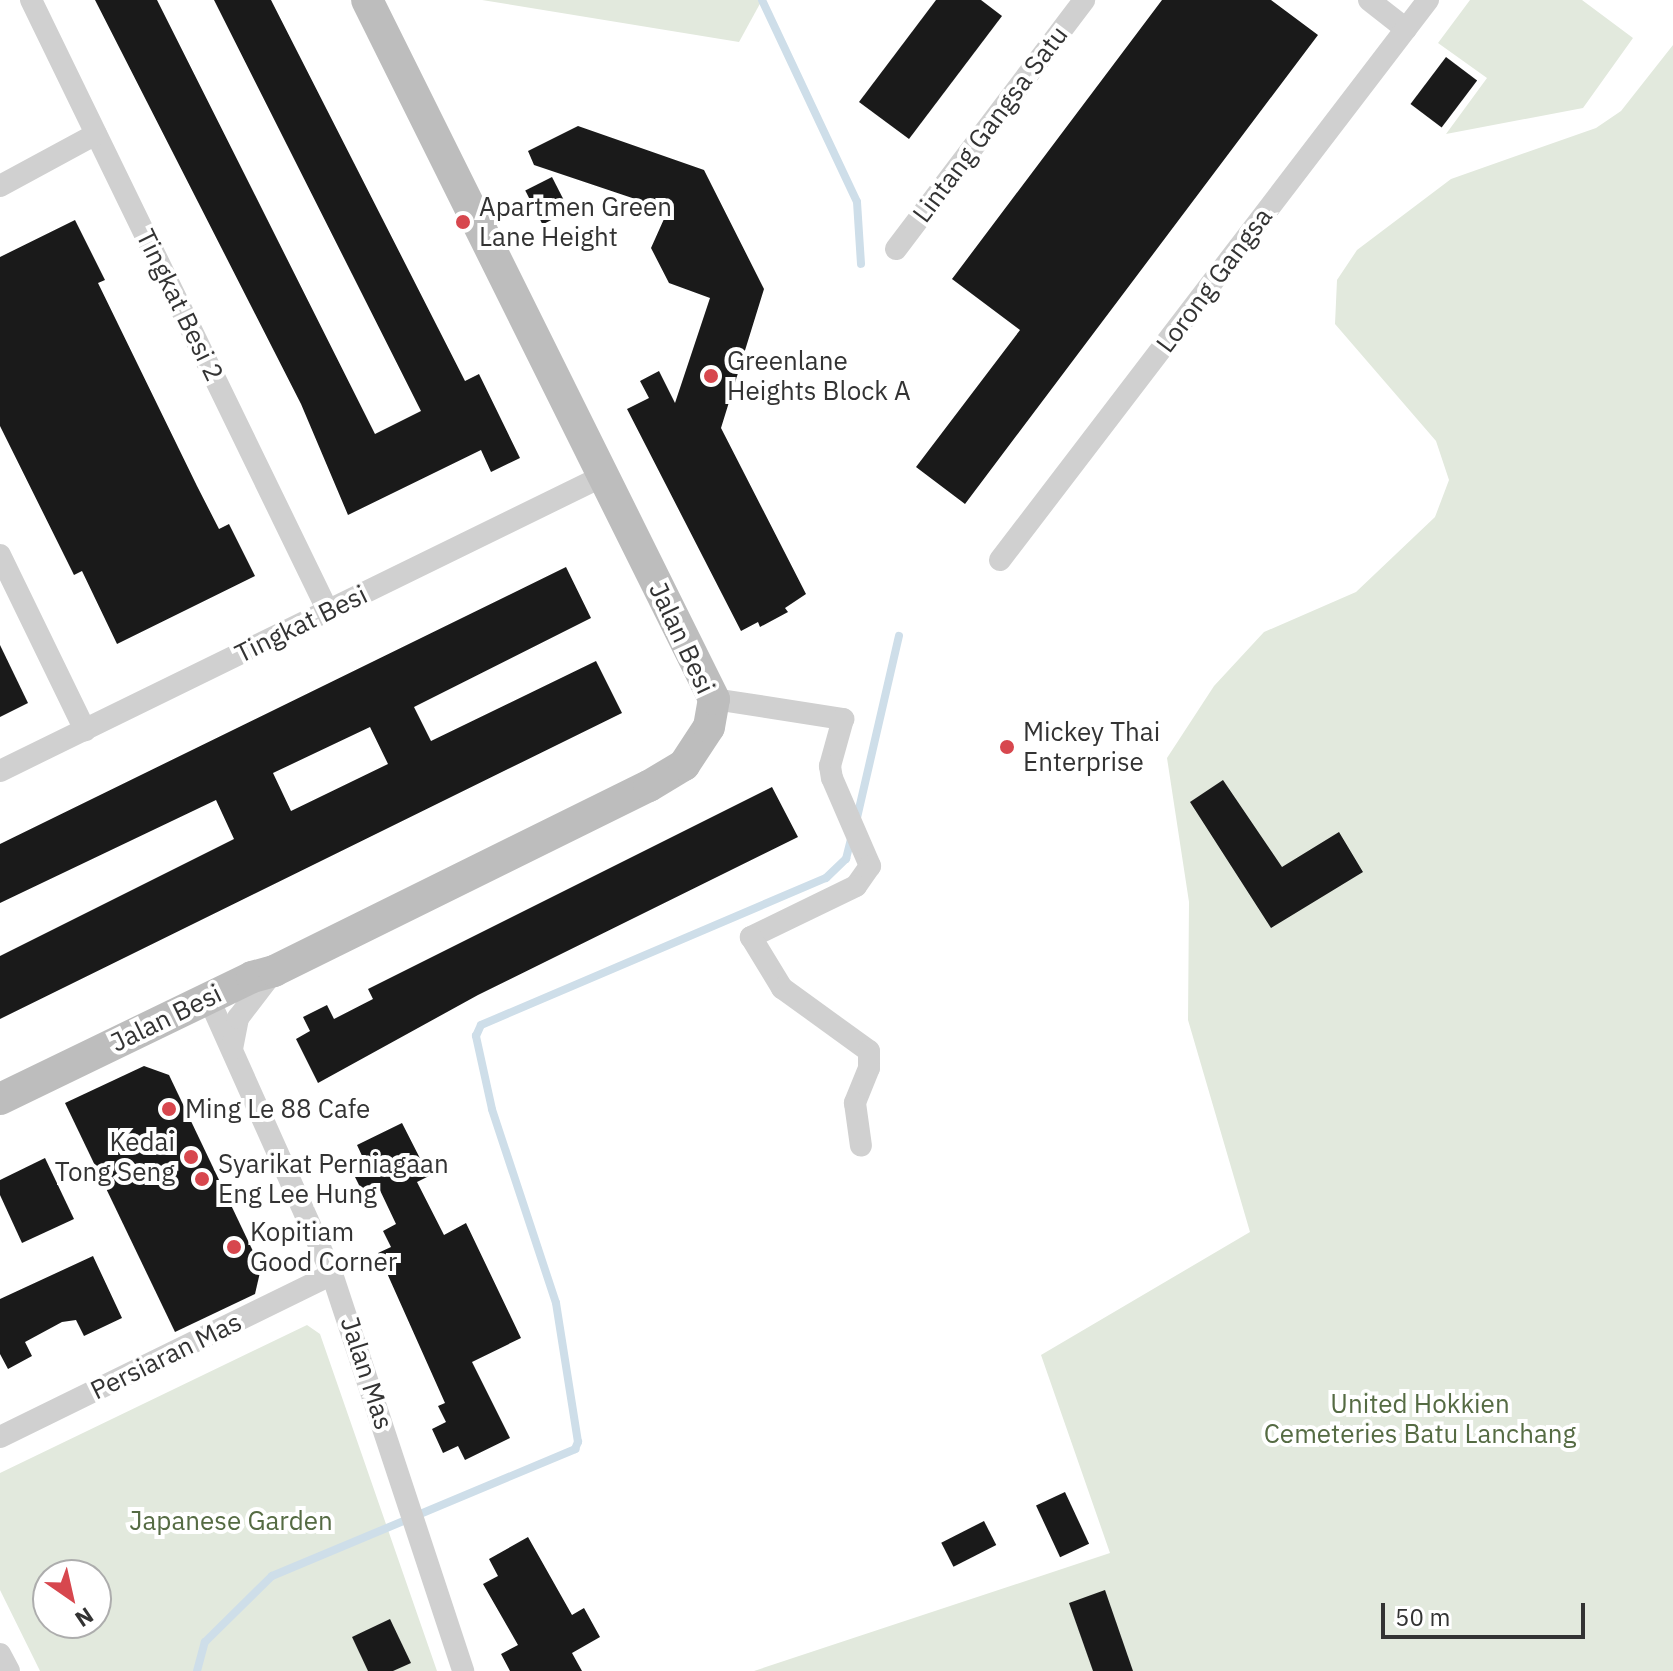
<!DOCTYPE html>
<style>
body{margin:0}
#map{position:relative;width:1673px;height:1671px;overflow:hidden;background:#fff;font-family:"IBM Plex Sans",sans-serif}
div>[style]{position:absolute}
.green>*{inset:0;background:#e2e9dd}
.stream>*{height:8px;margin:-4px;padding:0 4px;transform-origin:4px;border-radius:4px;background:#cedee9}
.building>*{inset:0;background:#1a1a1a;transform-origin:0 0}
.street>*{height:22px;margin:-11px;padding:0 11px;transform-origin:11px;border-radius:11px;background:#d0d0d0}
.secondary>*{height:32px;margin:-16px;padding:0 16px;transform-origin:16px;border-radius:16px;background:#bdbdbd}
.dots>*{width:22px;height:22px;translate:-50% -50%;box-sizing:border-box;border:4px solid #fff;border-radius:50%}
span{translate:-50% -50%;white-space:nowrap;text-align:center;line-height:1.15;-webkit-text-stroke:8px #fff;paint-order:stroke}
.street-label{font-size:26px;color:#333}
.poi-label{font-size:26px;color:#333}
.left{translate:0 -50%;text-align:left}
.right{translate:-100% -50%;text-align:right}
.park-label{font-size:26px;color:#556b43}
.north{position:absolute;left:32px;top:1559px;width:80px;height:80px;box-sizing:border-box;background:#fff;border:2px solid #adadad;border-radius:50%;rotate:146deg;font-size:22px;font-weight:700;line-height:32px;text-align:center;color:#333}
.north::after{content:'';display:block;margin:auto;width:28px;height:36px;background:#d7474e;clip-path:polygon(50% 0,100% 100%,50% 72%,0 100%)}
.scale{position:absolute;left:1381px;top:1603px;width:204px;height:36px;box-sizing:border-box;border:4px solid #333;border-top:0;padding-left:10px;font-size:24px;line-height:28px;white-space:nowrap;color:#333;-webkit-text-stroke:6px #fff;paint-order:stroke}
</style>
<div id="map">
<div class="green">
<i style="clip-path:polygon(482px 0,762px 0,739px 42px)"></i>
<i style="clip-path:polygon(1470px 0,1582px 0,1633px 38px,1583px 108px,1446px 134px,1487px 78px,1438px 43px)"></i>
<i style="clip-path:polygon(1673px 45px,1673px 1671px,754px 1671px,1110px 1553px,1041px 1355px,1250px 1232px,1188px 1020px,1189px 902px,1167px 758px,1214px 686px,1264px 632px,1356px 592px,1435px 517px,1449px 480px,1436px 441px,1335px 324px,1337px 280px,1357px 250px,1451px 179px,1596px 128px,1621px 111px)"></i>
<i style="clip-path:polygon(evenodd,307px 1325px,320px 1334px,437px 1671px,40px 1671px,0 1590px,0 1473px,307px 1325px,48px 1575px,96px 1575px,96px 1623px,48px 1623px,48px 1575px)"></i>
</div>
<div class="stream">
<i style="left:762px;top:0;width:223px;rotate:64.8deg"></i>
<i style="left:857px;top:202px;width:62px;rotate:86.3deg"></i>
<i style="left:856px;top:822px;width:191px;rotate:-77deg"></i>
<i style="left:197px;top:1671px;width:30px;rotate:-75deg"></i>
<i style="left:205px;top:1642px;width:94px;rotate:-44.6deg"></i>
<i style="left:272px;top:1576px;width:329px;rotate:-22.7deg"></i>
<i style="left:575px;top:1449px;width:8px;rotate:-67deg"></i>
<i style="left:578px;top:1442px;width:141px;rotate:-99deg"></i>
<i style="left:556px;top:1303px;width:204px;rotate:-108.3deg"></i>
<i style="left:492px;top:1109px;width:75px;rotate:-102.4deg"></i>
<i style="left:476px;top:1036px;width:12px;rotate:-66deg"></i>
<i style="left:481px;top:1025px;width:375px;rotate:-23.1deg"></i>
<i style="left:826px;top:878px;width:28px;rotate:-44deg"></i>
<i style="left:846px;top:859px;width:21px;rotate:-76deg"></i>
</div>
<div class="building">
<i style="clip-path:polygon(95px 0,157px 0,375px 434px,421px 411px,214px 0,271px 0,465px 381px,479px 374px,520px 458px,491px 472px,481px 450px,348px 515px,301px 404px)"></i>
<i style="clip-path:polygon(936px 0,981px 0,1002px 16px,909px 139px,859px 102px)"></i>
<i style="clip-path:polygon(1162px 0,1271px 0,1318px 35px,965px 504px,916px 467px,1020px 330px,952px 279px)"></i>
<i style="left:1446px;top:57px;width:39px;height:59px;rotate:37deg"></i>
<i style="clip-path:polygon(578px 126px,704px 170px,764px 289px,721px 428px,806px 594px,785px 608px,788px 612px,760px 627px,758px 622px,741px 631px,627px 409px,649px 398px,640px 381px,659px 371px,675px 403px,710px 298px,669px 283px,651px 248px,668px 210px,534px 165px,528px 151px)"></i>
<i style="left:552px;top:177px;width:38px;height:30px;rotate:63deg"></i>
<i style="clip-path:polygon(75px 220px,105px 280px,98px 283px,197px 486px,219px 529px,229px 524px,255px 576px,117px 644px,82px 571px,74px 575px,0 426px,0 257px)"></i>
<i style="clip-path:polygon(evenodd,566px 567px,591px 618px,414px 707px,431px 741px,596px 661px,622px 713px,0 1019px,0 956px,234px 839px,216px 800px,0 903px,0 844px,566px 567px,370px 727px,388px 764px,291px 811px,273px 773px,370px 727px)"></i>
<i style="clip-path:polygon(0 645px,28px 703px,0 717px)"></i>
<i style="clip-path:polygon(1223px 780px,1282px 867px,1339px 832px,1363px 872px,1271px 928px,1190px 802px)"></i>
<i style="clip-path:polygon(772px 787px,798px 837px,478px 995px,318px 1083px,296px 1039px,310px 1031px,303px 1017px,327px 1005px,334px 1019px,373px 999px,368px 989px)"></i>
<i style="clip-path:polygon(144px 1066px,169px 1075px,261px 1268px,255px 1294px,175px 1332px,65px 1103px)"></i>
<i style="clip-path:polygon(402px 1123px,429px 1176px,417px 1182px,444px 1235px,466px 1223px,521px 1338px,472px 1362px,510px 1438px,465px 1460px,458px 1446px,443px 1453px,432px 1429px,446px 1422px,438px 1406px,445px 1403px,378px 1253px,391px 1247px,383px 1231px,396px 1224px,377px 1184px,362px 1191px,350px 1167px,364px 1160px,357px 1145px)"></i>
<i style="clip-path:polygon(45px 1158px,74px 1219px,22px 1243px,0 1195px,0 1180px)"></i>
<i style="clip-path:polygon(93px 1256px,122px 1318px,84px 1336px,76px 1320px,62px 1322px,25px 1342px,32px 1356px,8px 1369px,0 1354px,0 1299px)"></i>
<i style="left:1065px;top:1492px;width:57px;height:32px;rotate:65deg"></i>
<i style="left:984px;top:1521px;width:27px;height:48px;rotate:63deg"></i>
<i style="clip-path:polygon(528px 1537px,572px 1615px,584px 1608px,600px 1637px,572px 1653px,582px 1671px,510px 1671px,501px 1654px,518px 1645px,483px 1584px,498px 1576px,489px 1559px)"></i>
<i style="clip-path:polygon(1105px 1590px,1133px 1671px,1093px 1671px,1069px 1603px)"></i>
<i style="clip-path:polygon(390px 1619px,411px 1663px,393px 1671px,368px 1671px,352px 1637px)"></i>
</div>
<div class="street">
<i style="left:31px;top:0;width:679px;rotate:64.08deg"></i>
<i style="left:1369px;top:0;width:47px;rotate:38.1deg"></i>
<i style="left:0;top:186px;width:109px;rotate:-28.4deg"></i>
<i style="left:896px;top:249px;width:312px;rotate:-52.9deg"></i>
<i style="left:0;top:555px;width:195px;rotate:64.1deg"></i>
<i style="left:1000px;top:560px;width:705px;rotate:-52.61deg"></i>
<i style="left:714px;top:699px;width:131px;rotate:8.8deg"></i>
<i style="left:843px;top:719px;width:49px;rotate:105.5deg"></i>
<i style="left:830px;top:766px;width:12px;rotate:81deg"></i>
<i style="left:832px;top:778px;width:96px;rotate:66.6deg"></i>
<i style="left:870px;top:866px;width:24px;rotate:125deg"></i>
<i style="left:856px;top:886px;width:117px;rotate:154.1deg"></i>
<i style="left:751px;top:937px;width:60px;rotate:58.7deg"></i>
<i style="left:782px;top:988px;width:107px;rotate:35.9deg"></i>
<i style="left:869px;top:1051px;width:17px;rotate:90deg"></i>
<i style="left:869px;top:1068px;width:38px;rotate:112deg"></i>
<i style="left:855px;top:1103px;width:43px;rotate:82.1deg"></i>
<i style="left:0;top:771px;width:671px;rotate:-26.07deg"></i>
<i style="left:208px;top:997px;width:303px;rotate:65.9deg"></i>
<i style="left:332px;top:1274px;width:418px;rotate:71.7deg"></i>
<i style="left:232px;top:1049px;width:32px;rotate:-79deg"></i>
<i style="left:238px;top:1018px;width:54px;rotate:-52.5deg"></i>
<i style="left:0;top:1437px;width:370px;rotate:-26.1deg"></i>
<i style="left:0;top:1654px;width:19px;rotate:62deg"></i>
</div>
<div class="secondary">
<i style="left:0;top:1099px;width:280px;rotate:-25.8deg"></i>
<i style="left:252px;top:977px;width:23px;rotate:-15deg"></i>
<i style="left:274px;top:971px;width:418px;rotate:-26.3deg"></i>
<i style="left:649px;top:786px;width:41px;rotate:-31deg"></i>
<i style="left:684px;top:765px;width:45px;rotate:-56.7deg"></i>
<i style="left:709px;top:727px;width:28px;rotate:-80deg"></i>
<i style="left:714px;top:699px;width:780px;rotate:-116.4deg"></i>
</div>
<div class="dots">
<i style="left:463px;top:222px;background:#d7474e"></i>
<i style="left:711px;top:376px;background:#d7474e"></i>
<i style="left:1007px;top:747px;background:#d7474e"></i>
<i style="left:169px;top:1109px;background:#d7474e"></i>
<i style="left:191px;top:1157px;background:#d7474e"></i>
<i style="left:202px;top:1179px;background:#d7474e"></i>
<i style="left:234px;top:1247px;background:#d7474e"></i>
</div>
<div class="street-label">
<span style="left:990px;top:124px;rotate:-53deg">Lintang Gangsa Satu</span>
<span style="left:1214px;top:280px;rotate:-53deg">Lorong Gangsa</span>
<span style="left:180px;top:305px;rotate:64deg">Tingkat Besi 2</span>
<span style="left:301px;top:624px;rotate:-26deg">Tingkat Besi</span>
<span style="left:682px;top:638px;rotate:65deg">Jalan Besi</span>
<span style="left:166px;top:1018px;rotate:-26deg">Jalan Besi</span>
<span style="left:166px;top:1356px;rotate:-26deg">Persiaran Mas</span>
<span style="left:367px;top:1373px;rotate:72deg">Jalan Mas</span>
</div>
<div class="poi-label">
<span class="left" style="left:479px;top:222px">Apartmen Green<br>Lane Height</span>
<span class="left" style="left:727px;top:376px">Greenlane<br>Heights Block A</span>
<span class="left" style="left:1023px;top:747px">Mickey Thai<br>Enterprise</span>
<span class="left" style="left:185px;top:1109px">Ming Le 88 Cafe</span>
<span class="right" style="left:175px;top:1157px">Kedai<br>Tong Seng</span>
<span class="left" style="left:218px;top:1179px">Syarikat Perniagaan<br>Eng Lee Hung</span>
<span class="left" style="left:250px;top:1247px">Kopitiam<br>Good Corner</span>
</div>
<div class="park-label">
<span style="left:1420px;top:1419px">United Hokkien<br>Cemeteries Batu Lanchang</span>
<span style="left:231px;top:1521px">Japanese Garden</span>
</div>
<div class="north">N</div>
<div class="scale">50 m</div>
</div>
